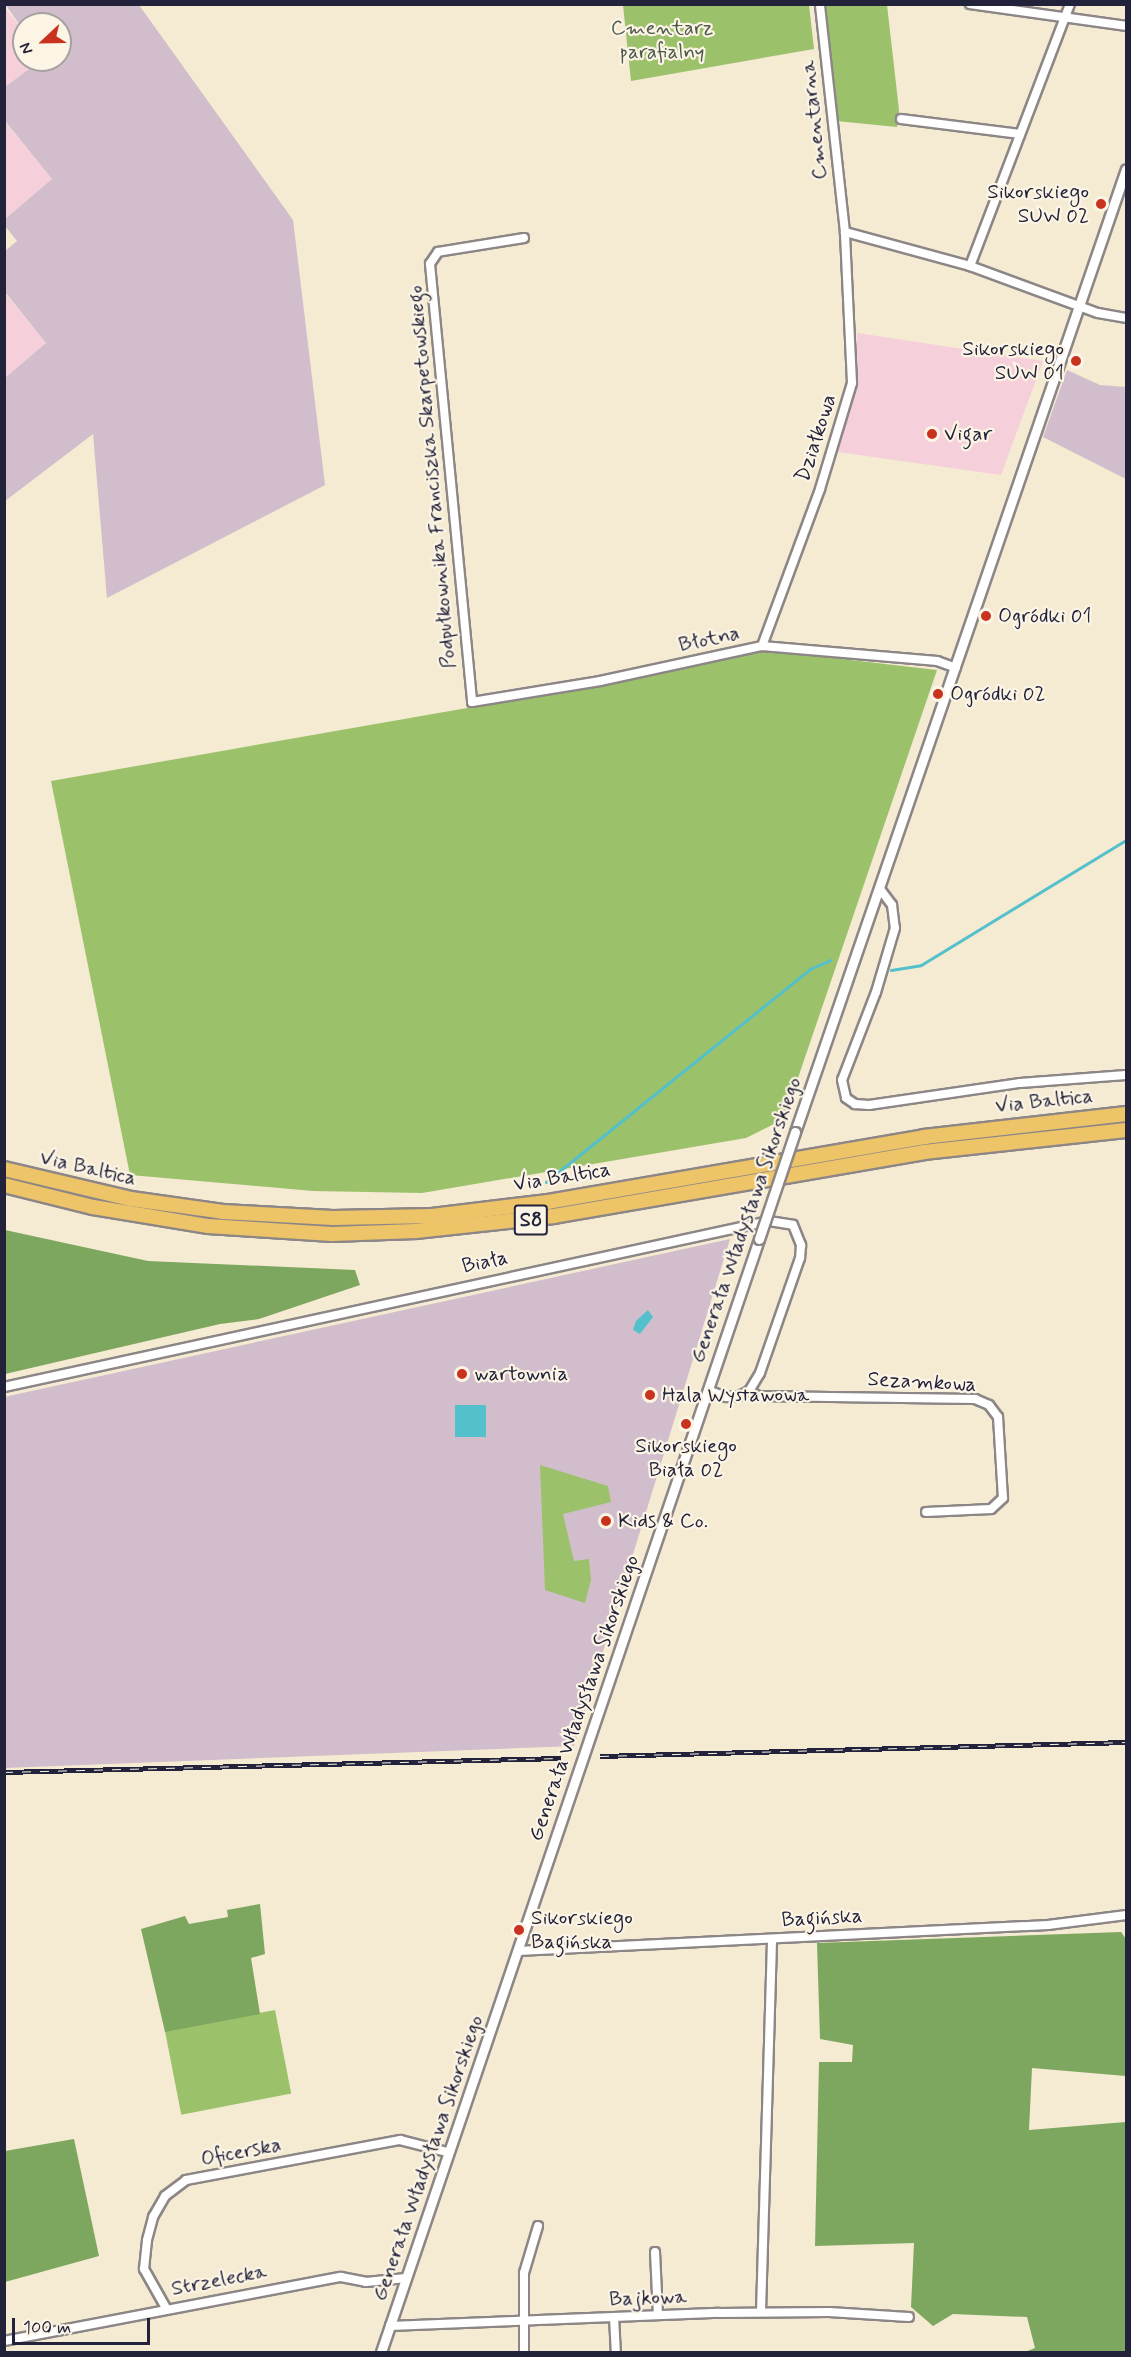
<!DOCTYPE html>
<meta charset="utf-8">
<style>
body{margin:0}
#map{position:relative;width:1131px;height:2357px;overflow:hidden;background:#f5ead2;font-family:Mynerve,sans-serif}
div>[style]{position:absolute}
.built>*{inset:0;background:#f5cfda}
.industrial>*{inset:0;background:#d1bdcb}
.green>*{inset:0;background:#9cc16b;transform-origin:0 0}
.forest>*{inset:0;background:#7da75f}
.water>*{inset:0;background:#53c0cb;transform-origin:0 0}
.stream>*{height:3px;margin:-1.5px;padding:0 1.5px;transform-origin:1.5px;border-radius:1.5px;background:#53c0cb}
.roads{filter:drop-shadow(2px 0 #8c8686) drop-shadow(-2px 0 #8c8686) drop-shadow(0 2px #8c8686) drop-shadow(0 -2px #8c8686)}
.minor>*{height:8px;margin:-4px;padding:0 4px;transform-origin:4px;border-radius:4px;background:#fff}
.tertiary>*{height:9px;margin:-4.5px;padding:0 4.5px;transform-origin:4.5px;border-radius:4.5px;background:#fff}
.motorway>*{height:14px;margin:-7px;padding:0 7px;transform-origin:7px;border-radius:7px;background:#eec469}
.rail>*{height:5px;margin-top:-2.5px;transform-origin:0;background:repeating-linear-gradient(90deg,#fcf5e5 0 9px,#22223b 0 18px);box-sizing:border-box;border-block:2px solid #22223b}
.bridges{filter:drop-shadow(2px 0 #8c8686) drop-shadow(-2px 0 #8c8686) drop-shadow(0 2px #8c8686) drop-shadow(0 -2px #8c8686)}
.tertiary-bridge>*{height:9px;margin:-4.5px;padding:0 4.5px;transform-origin:4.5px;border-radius:4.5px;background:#fff}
.dots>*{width:16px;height:16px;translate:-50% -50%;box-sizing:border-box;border:3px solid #fcf5e5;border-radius:50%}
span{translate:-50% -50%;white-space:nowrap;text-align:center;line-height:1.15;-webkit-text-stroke:4.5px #fcf5e5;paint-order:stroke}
.shield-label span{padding:2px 4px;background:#fcf5e5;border:2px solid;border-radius:4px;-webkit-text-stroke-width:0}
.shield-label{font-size:20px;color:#22223b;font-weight:700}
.park-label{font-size:21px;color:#4d5a4c}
.street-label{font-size:21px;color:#22223b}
.poi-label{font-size:21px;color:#22223b}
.right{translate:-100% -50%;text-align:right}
.left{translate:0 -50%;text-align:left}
.frame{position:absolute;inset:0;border:6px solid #22223b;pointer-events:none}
.north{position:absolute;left:12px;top:12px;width:60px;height:60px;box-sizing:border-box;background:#fcf5e5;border:2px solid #a5a1a1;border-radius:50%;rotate:248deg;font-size:16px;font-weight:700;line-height:24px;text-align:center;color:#22223b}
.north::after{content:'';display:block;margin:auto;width:21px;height:27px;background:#c8321e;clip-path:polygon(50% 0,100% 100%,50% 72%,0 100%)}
.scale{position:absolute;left:12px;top:2318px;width:138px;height:27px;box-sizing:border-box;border:3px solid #22223b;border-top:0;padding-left:8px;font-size:18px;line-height:21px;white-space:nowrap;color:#22223b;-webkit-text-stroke:4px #fcf5e5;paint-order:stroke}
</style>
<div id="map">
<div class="built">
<i style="clip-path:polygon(4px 7px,24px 31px,24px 60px,41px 60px,5px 87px)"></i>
<i style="clip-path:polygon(4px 121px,52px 179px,5px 219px,4px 219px)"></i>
<i style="clip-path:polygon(4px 292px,46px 343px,5px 378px,4px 378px)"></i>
<i style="clip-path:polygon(857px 333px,1043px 361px,1001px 475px,838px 452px,855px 388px)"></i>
</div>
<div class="industrial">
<i style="clip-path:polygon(5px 4px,139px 5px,293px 220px,325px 485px,107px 598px,93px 434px,5px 501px,5px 378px,46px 343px,5px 292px,5px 251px,17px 241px,5px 226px,5px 219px,52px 179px,5px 121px,5px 87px,41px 60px,60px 60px,60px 24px,24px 24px,24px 31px)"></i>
<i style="clip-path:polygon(1067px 370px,1100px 385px,1126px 387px,1126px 479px,1043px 437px)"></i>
<i style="clip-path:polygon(730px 1239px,574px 1746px,5px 1768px,4px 1397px)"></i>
</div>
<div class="green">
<i style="clip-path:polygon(623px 5px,809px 5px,814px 49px,631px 81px)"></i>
<i style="clip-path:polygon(825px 5px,887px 5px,899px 110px,897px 127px,836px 121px)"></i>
<i style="clip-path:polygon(764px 650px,937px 670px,784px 1119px,746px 1138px,422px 1193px,313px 1191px,130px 1175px,51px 781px,626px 680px)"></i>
<i style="clip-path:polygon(540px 1465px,608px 1486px,611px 1502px,563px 1514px,574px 1561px,589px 1559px,591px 1580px,585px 1603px,545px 1590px)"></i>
<i style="left:275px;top:2010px;width:85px;height:112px;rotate:79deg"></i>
</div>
<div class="forest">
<i style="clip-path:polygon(5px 1230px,148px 1261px,355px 1270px,360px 1285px,259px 1319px,220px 1324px,5px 1374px)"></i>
<i style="clip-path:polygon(260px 1904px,265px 1954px,251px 1958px,260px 2014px,165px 2032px,141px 1929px,185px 1916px,189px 1924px,228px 1917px,227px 1910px)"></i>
<i style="clip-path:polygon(1121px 1932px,1126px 1939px,1126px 2076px,1032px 2068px,1029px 2130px,1126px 2122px,1126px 2352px,1025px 2352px,1035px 2348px,1027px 2317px,953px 2314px,933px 2326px,911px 2307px,914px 2243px,815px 2246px,819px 2062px,852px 2062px,853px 2045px,820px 2039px,817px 1943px)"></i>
<i style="clip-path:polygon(74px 2139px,99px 2256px,5px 2282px,5px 2151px)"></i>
</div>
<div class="water">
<i style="clip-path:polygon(648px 1310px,653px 1317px,640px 1334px,633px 1330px,636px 1321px)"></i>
<i style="left:455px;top:1405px;width:31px;height:32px"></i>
</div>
<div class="stream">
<i style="left:891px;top:970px;width:30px;rotate:-9deg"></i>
<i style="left:921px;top:965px;width:240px;rotate:-31.4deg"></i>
<i style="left:546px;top:1182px;width:339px;rotate:-38.9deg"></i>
<i style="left:810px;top:969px;width:22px;rotate:-24deg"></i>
</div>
<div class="roads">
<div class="minor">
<i style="left:970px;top:4px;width:158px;rotate:8deg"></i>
<i style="left:901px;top:119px;width:120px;rotate:7.2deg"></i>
<i style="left:845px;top:232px;width:130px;rotate:15.2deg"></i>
<i style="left:970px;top:266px;width:136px;rotate:20.2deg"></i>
<i style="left:1098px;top:313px;width:28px;rotate:10deg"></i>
<i style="left:524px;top:238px;width:87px;rotate:170.8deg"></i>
<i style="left:438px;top:252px;width:14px;rotate:124deg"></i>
<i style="left:430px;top:264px;width:440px;rotate:84.5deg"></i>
<i style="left:472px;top:702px;width:130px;rotate:-9.3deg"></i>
<i style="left:600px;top:681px;width:166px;rotate:-12.2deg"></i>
<i style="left:762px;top:646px;width:176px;rotate:4.9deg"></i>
<i style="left:937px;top:661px;width:20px;rotate:20deg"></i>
<i style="left:970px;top:266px;width:280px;rotate:-69.1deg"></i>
<i style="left:762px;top:646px;width:167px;rotate:-69.7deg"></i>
<i style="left:820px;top:489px;width:111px;rotate:-73.2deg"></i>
<i style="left:852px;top:383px;width:151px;rotate:-92.7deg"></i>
<i style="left:845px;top:232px;width:229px;rotate:-96.3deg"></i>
<i style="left:880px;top:889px;width:20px;rotate:53deg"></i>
<i style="left:892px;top:905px;width:23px;rotate:83deg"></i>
<i style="left:895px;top:928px;width:67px;rotate:106.5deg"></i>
<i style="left:876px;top:992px;width:94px;rotate:111.1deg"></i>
<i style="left:842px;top:1080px;width:18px;rotate:77deg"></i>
<i style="left:846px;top:1098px;width:11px;rotate:34deg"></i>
<i style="left:855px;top:1104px;width:14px;rotate:4deg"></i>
<i style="left:869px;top:1105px;width:153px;rotate:-8.3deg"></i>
<i style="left:1020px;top:1083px;width:106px;rotate:-4.3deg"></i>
<i style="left:4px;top:1387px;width:783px;rotate:-12.24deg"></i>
<i style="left:769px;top:1221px;width:24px;rotate:9deg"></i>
<i style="left:793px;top:1225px;width:22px;rotate:68deg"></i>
<i style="left:801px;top:1245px;width:13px;rotate:94deg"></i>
<i style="left:800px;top:1258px;width:122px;rotate:109.2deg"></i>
<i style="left:760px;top:1373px;width:21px;rotate:121deg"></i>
<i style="left:749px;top:1391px;width:11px;rotate:153deg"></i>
<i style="left:739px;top:1396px;width:13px;rotate:176deg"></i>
<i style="left:726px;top:1397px;width:19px;rotate:-159deg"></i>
<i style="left:749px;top:1391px;width:10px;rotate:29deg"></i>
<i style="left:758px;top:1396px;width:217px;rotate:0.8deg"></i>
<i style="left:975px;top:1399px;width:15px;rotate:23deg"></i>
<i style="left:989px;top:1405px;width:15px;rotate:53deg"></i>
<i style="left:998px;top:1417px;width:81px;rotate:86.5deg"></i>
<i style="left:1003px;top:1498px;width:16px;rotate:137deg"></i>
<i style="left:991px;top:1509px;width:65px;rotate:177.4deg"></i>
<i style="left:518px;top:1951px;width:531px;rotate:-2.81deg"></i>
<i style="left:1048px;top:1925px;width:79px;rotate:-7.3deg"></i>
<i style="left:655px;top:2252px;width:63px;rotate:87.3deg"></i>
<i style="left:166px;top:2308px;width:45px;rotate:-119.4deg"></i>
<i style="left:144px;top:2269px;width:29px;rotate:-84deg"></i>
<i style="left:147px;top:2240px;width:24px;rotate:-75deg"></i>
<i style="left:153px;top:2217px;width:24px;rotate:-60deg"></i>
<i style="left:165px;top:2196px;width:26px;rotate:-37deg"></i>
<i style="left:186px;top:2180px;width:218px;rotate:-10.6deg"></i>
<i style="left:400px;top:2140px;width:49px;rotate:14.3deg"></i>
<i style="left:761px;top:2312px;width:373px;rotate:-88.3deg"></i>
<i style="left:614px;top:2317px;width:35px;rotate:87deg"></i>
<i style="left:390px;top:2326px;width:329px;rotate:-2.3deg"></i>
<i style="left:719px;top:2313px;width:110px;rotate:-0.5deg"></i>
<i style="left:829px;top:2312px;width:80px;rotate:3.6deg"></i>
<i style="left:4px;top:2341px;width:343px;rotate:-10.8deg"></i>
<i style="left:341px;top:2277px;width:25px;rotate:11deg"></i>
<i style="left:366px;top:2282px;width:40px;rotate:-5.7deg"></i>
<i style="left:524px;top:2352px;width:79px;rotate:-90deg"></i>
<i style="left:524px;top:2273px;width:49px;rotate:-73.4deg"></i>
</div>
<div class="tertiary">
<i style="left:795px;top:1132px;width:1018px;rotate:-71.03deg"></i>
<i style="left:381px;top:2352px;width:1175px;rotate:-71.24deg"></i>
</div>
<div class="motorway">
<i style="left:4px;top:1169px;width:130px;rotate:13.3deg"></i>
<i style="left:131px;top:1199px;width:93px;rotate:8deg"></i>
<i style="left:223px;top:1212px;width:110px;rotate:3.1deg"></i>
<i style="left:333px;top:1218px;width:99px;rotate:-1.2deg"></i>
<i style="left:432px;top:1216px;width:117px;rotate:-6.9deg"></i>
<i style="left:548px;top:1202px;width:382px;rotate:-9.8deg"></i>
<i style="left:924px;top:1137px;width:203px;rotate:-6.5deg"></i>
<i style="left:4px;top:1185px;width:92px;rotate:13.9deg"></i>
<i style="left:93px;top:1207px;width:117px;rotate:9.4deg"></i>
<i style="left:208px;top:1226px;width:124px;rotate:3.7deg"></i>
<i style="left:332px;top:1234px;width:84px;rotate:-2deg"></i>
<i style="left:416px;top:1231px;width:139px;rotate:-6.2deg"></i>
<i style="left:554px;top:1216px;width:375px;rotate:-9.8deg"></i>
<i style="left:924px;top:1152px;width:203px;rotate:-6.2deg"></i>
</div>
</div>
<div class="rail">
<i style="left:600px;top:1756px;width:526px;rotate:-1.52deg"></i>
<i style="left:4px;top:1772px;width:557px;rotate:-1.44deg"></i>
</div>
<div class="bridges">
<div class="tertiary-bridge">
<i style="left:759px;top:1239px;width:113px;rotate:-71.4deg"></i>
</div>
</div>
<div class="dots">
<i style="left:1101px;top:204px;background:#c8321e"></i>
<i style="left:1076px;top:361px;background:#c8321e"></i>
<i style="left:932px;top:434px;background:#c8321e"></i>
<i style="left:986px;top:616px;background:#c8321e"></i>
<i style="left:938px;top:694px;background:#c8321e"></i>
<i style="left:462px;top:1374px;background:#c8321e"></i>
<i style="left:650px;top:1395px;background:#c8321e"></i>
<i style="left:686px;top:1424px;background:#c8321e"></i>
<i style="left:606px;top:1521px;background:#c8321e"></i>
<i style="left:519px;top:1930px;background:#c8321e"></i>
</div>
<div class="shield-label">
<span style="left:531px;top:1220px">S8</span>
</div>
<div class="park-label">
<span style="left:662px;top:40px">Cmentarz<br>parafialny</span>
</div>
<div class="street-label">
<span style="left:814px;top:120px;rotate:-96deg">Cmentarna</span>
<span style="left:816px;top:438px;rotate:-72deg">Działkowa</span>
<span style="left:432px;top:477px;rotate:-95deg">Podpułkownika Franciszka Skarpetowskiego</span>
<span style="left:709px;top:639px;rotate:-12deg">Błotna</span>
<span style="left:1044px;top:1101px;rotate:-6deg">Via Baltica</span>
<span style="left:88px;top:1168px;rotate:13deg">Via Baltica</span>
<span style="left:562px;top:1177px;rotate:-9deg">Via Baltica</span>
<span style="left:746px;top:1220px;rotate:-71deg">Generała Władysława Sikorskiego</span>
<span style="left:485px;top:1262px;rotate:-12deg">Biała</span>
<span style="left:922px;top:1382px;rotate:3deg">Sezamkowa</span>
<span style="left:584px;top:1698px;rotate:-71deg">Generała Władysława Sikorskiego</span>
<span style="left:822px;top:1918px;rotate:-3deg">Bagińska</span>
<span style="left:241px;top:2152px;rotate:-11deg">Oficerska</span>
<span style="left:428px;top:2158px;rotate:-71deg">Generała Władysława Sikorskiego</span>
<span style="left:219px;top:2280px;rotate:-11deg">Strzelecka</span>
<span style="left:648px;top:2298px;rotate:-2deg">Bajkowa</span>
</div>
<div class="poi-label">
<span class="right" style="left:1089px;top:204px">Sikorskiego<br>SUW 02</span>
<span class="right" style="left:1064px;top:361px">Sikorskiego<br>SUW 01</span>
<span class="left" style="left:944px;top:434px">Vigar</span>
<span class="left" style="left:998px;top:616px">Ogródki 01</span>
<span class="left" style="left:950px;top:694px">Ogródki 02</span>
<span class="left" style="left:474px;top:1374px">wartownia</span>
<span class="left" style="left:662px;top:1395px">Hala Wystawowa</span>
<span style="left:686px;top:1458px">Sikorskiego<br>Biała 02</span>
<span class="left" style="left:618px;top:1521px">Kids &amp; Co.</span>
<span class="left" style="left:531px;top:1930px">Sikorskiego<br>Bagińska</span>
</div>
<div class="frame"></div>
<div class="north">N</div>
<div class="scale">100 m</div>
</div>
